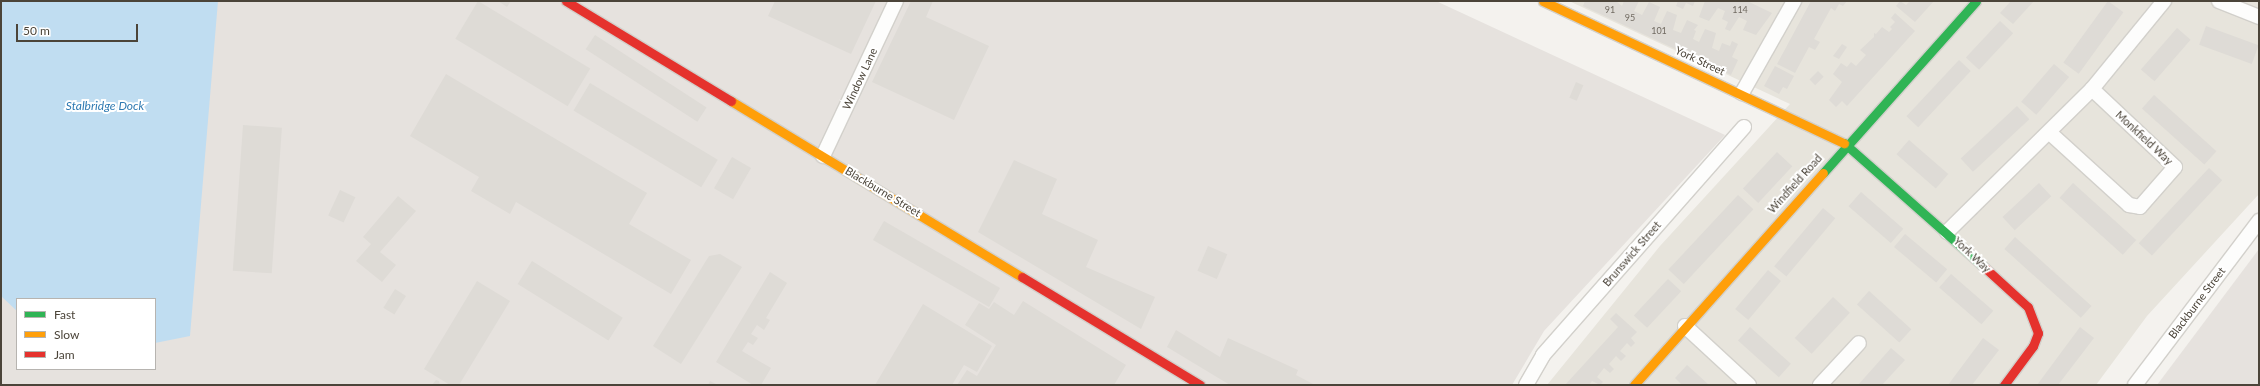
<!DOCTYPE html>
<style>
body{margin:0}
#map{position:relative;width:2260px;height:386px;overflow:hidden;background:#f4f2ee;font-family:Lato,sans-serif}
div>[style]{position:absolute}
.residential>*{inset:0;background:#e7e4dc}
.industrial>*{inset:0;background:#e6e2de}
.water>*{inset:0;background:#c0ddf1}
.building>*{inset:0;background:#dedbd6;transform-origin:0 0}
.roads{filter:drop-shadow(1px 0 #d2d0cb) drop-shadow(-1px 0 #d2d0cb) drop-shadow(0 1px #d2d0cb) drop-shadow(0 -1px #d2d0cb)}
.street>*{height:14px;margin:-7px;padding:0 7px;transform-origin:7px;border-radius:7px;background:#fdfdfc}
.fast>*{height:9px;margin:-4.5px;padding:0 4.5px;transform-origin:4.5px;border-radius:4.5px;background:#30b455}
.slow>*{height:9px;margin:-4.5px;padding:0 4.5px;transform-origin:4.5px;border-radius:4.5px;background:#ff9f0a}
.jam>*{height:9px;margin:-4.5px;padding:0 4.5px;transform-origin:4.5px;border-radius:4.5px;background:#e5322d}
span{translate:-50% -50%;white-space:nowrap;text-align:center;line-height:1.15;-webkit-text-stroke:4px #fff;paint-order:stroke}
.number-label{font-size:9px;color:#706a61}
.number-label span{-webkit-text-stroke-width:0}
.street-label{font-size:11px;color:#4b4439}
.water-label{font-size:12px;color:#2e7ab2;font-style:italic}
.frame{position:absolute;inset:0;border:2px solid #4b4439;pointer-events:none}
.legend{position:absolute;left:16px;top:298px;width:140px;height:72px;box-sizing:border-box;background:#fff;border:1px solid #b7b4b0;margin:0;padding:5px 7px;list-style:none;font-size:12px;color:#4b4439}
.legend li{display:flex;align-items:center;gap:8px;height:20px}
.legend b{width:20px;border:1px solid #b7b4b0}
.scale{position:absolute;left:16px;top:24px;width:122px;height:18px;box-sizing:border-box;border:2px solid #4b4439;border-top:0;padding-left:5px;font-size:12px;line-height:14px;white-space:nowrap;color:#4b4439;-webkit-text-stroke:3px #fff;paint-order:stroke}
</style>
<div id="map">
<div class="residential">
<i style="clip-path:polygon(1569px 1px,2259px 1px,2259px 194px,2147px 316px,2096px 385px,1547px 385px,1660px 246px,1790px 104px)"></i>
</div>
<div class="industrial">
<i style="clip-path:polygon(evenodd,1px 1px,1436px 1px,1725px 135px,1544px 331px,1512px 385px,1px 385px,1px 1px,17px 299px,155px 299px,155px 369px,17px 369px,17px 299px)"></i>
<i style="clip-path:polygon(2259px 249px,2259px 385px,2157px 385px)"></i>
</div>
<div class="water">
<i style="clip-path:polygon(1px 1px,218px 1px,190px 336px,155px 343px,155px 299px,17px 299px,17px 311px,1px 296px)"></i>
</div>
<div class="building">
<i style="left:478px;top:1px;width:131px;height:44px;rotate:31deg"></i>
<i style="clip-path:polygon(498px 1px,511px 1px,507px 7px)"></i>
<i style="clip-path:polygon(775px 1px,876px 1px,851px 54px,768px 16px)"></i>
<i style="clip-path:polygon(911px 1px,933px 1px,926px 17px,989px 46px,954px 120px,872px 82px)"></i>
<i style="clip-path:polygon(1585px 1px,1616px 1px,1622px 6px,1624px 1px,1639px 1px,1634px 11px,1642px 15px,1649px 2px,1660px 7px,1654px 21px,1661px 24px,1667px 11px,1677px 15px,1673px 30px,1681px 33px,1687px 20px,1698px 25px,1694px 30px,1696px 31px,1693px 39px,1699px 42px,1705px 29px,1716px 33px,1712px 48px,1719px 51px,1722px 43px,1730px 46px,1732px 41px,1738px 44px,1732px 57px,1738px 60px,1731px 75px,1583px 6px)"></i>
<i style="clip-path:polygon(1678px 1px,1695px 1px,1693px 6px,1686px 3px,1683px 9px,1676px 6px)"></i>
<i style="clip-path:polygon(1705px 1px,1747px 1px,1772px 13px,1756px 35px,1743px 30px,1747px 21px,1739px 17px,1730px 31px,1725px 29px,1728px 22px,1722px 19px,1725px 11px,1718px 8px,1709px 21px,1699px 17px)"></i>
<i style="clip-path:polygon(1811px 1px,1847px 1px,1843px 6px,1839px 4px,1835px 11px,1831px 8px,1814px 39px,1820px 42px,1815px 50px,1809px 47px,1795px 73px,1777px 64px)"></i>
<i style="clip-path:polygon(1900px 1px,1906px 5px,1910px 1px,1934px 1px,1915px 22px,1896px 6px)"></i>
<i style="clip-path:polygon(2011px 1px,2034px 1px,2013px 24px,2000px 13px)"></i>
<i style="left:2108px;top:1px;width:19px;height:76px;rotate:36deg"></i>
<i style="clip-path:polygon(1895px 13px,1915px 31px,1847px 106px,1842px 101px,1836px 107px,1829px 100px,1842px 82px,1833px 74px,1841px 63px,1847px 67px,1851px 62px,1856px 66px,1866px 55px,1860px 50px,1874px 37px,1874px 33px,1876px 34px,1882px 27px,1889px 32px,1892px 29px,1890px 27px,1895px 22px,1891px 18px)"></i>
<i style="left:2000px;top:21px;width:18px;height:50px;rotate:43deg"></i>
<i style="left:2206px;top:26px;width:56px;height:20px;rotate:20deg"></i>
<i style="left:2177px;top:28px;width:18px;height:55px;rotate:41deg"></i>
<i style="left:595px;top:35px;width:133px;height:17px;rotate:33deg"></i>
<i style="clip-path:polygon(1842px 44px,1847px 47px,1839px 59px,1833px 56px)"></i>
<i style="left:1959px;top:60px;width:16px;height:77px;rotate:43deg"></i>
<i style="left:2054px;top:64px;width:20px;height:50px;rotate:41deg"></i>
<i style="clip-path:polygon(1775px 66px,1794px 76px,1787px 89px,1783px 87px,1779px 94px,1764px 86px)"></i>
<i style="left:1818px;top:71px;width:8px;height:12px;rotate:45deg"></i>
<i style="clip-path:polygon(446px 74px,647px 193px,629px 224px,691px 260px,671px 294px,516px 202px,510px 214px,471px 191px,479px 177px,410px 136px)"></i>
<i style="left:1576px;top:82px;width:8px;height:17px;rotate:23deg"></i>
<i style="left:590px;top:83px;width:149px;height:32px;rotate:31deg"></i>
<i style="left:2154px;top:95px;width:84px;height:18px;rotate:42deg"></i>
<i style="left:2017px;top:106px;width:18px;height:77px;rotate:47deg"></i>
<i style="left:243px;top:125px;width:39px;height:146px;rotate:4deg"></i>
<i style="left:1909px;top:140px;width:52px;height:19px;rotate:41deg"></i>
<i style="left:1777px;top:152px;width:21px;height:50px;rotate:43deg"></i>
<i style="left:732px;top:157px;width:22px;height:36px;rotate:30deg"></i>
<i style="clip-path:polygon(1014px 160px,1057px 179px,1042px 214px,1098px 240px,1086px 267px,1155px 297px,1141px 329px,978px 232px)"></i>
<i style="left:2209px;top:168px;width:18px;height:103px;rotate:43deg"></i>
<i style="left:2039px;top:183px;width:18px;height:50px;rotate:47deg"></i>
<i style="left:2073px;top:183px;width:85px;height:20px;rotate:42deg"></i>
<i style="left:340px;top:190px;width:17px;height:28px;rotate:25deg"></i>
<i style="left:1861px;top:192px;width:56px;height:19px;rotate:41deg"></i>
<i style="left:1738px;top:195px;width:21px;height:102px;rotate:43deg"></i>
<i style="clip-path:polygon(398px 196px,416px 211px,380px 252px,396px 265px,382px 282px,356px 261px,371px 244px,363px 237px)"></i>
<i style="left:1823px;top:208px;width:16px;height:76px;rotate:40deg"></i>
<i style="left:884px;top:221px;width:134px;height:22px;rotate:30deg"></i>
<i style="left:1905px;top:234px;width:55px;height:17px;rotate:40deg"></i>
<i style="left:2015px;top:237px;width:103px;height:16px;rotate:42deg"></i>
<i style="left:1208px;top:246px;width:21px;height:27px;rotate:23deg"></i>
<i style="clip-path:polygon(720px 254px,742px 267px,681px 364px,653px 346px,709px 256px)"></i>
<i style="left:532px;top:261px;width:107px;height:27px;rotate:32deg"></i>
<i style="left:1768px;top:270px;width:17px;height:51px;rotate:40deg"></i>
<i style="clip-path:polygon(770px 272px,787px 283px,766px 318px,770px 320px,764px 330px,757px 325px,751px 334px,758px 338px,753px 345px,748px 342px,742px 351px,771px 368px,761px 385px,753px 385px,716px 362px)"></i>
<i style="left:1951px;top:274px;width:56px;height:18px;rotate:41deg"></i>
<i style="left:1668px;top:279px;width:18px;height:50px;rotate:43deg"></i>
<i style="clip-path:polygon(477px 281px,510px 301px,459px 385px,450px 385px,424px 369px)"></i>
<i style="left:395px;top:289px;width:13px;height:22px;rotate:32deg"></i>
<i style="left:1869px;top:291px;width:57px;height:18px;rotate:42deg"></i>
<i style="left:1833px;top:297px;width:23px;height:56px;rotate:43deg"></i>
<i style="clip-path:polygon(1023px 301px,1126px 365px,1114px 385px,957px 385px,967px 370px,977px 376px,996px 345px,965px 325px,979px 303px,989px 309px,994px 302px,1014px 315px)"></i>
<i style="clip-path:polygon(923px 304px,992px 346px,977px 372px,964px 365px,952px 385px,875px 385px)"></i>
<i style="clip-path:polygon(1616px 313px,1637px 332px,1631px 338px,1635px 343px,1631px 347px,1627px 343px,1620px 351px,1626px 356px,1621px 361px,1616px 356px,1609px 364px,1614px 369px,1610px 373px,1604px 368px,1597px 377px,1603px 382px,1600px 385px,1592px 381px,1589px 385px,1565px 385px,1618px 327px,1610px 319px)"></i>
<i style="left:1750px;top:327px;width:55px;height:18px;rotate:42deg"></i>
<i style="clip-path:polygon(2080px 327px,2094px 338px,2058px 385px,2037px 385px)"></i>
<i style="clip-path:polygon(1176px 330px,1220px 357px,1228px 338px,1298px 370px,1296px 375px,1315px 385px,1230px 385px,1167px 347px)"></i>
<i style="clip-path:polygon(1983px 338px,1999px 350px,1972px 385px,1948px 385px)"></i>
<i style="clip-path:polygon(1891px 348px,1905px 360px,1882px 385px,1858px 385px)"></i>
<i style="clip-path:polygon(1687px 365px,1697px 374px,1709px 385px,1682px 385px,1675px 378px)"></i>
<i style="clip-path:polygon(436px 380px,439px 381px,440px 385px,432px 385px)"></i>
<i style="clip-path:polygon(710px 381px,718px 385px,708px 385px)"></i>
</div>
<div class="roads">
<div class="street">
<i style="left:2219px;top:1px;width:43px;rotate:21.8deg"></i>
<i style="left:1742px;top:93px;width:106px;rotate:-60.5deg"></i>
<i style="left:2050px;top:133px;width:107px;rotate:42.3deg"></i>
<i style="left:2129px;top:205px;width:11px;rotate:10deg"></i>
<i style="left:2140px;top:207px;width:53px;rotate:-48.8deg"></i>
<i style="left:2175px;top:167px;width:114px;rotate:-136.8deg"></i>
<i style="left:823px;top:156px;width:171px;rotate:-64.8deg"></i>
<i style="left:1947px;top:232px;width:204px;rotate:-44.6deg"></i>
<i style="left:2092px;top:89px;width:114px;rotate:-50.7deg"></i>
<i style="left:1685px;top:326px;width:87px;rotate:42.7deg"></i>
<i style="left:1526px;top:385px;width:34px;rotate:-60deg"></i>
<i style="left:1543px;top:355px;width:304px;rotate:-48.6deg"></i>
<i style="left:1820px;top:385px;width:57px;rotate:-47.1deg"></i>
<i style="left:2135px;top:385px;width:206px;rotate:-52.9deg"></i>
</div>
<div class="fast">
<i style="left:1844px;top:143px;width:187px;rotate:41.5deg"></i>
<i style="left:1823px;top:173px;width:230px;rotate:-48.3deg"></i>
</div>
<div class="slow">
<i style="left:1543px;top:1px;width:333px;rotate:25.3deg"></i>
<i style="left:731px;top:101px;width:340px;rotate:31.2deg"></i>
<i style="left:1634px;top:385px;width:284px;rotate:-48.3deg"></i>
</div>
<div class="jam">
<i style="left:566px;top:1px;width:193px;rotate:31.2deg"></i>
<i style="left:1984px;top:267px;width:59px;rotate:42.3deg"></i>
<i style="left:2028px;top:307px;width:28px;rotate:69deg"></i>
<i style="left:2038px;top:333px;width:14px;rotate:111deg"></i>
<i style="left:2033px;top:346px;width:49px;rotate:126.6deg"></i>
<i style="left:1022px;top:277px;width:208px;rotate:31.2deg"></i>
</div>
</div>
<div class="number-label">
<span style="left:1610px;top:10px">91</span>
<span style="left:1740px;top:10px">114</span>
<span style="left:1630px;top:18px">95</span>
<span style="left:1659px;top:31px">101</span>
</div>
<div class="street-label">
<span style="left:1700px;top:61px;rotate:25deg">York Street</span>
<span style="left:860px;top:79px;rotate:-65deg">Window Lane</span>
<span style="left:2144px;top:138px;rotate:43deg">Monkfield Way</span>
<span style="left:1795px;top:184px;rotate:-48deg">Windfield Road</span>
<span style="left:883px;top:192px;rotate:31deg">Blackburne Street</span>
<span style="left:1632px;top:254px;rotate:-49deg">Brunswick Street</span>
<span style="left:1972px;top:255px;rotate:43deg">York Way</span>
<span style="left:2197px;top:303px;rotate:-53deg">Blackburne Street</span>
</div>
<div class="water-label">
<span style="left:105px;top:106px">Stalbridge Dock</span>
</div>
<div class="frame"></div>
<ul class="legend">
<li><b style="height:5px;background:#30b455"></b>Fast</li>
<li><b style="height:5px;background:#ff9f0a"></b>Slow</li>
<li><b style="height:5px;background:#e5322d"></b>Jam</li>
</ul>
<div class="scale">50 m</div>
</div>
